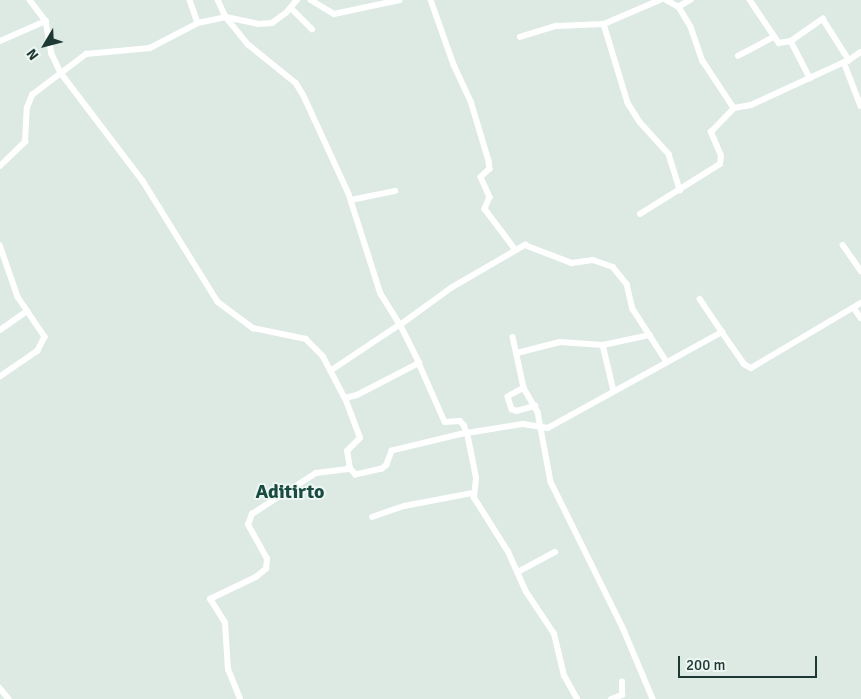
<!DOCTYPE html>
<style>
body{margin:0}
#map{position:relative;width:861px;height:699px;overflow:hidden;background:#ddeae4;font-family:Signika,sans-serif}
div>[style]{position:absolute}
.minor>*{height:5.5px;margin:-2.75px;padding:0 2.75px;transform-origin:2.75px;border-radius:2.75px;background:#fff}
span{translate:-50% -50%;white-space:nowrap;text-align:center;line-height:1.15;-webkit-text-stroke:4px #edf6f2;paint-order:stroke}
.quarter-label{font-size:20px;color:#1a4b41;font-weight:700}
.north{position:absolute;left:20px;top:20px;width:50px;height:50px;-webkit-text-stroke:4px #edf6f2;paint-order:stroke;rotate:233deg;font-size:14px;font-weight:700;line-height:20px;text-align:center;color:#1e3933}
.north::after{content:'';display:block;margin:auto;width:18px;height:22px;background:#1e3933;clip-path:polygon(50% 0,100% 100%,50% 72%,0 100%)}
.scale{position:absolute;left:678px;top:656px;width:139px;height:22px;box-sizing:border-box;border:2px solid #1e3933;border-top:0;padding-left:6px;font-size:15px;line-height:18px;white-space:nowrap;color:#1e3933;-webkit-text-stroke:4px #edf6f2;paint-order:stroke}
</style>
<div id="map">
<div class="minor">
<i style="left:30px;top:0;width:26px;rotate:53deg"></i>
<i style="left:46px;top:21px;width:34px;rotate:80deg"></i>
<i style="left:52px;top:54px;width:21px;rotate:65deg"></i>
<i style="left:61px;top:73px;width:136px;rotate:52.8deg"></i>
<i style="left:143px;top:181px;width:142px;rotate:58.2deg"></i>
<i style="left:218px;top:302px;width:44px;rotate:36.6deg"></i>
<i style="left:253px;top:328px;width:54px;rotate:11.7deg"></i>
<i style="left:306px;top:339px;width:24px;rotate:45deg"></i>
<i style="left:323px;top:356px;width:47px;rotate:62.4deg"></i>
<i style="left:345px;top:398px;width:12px;rotate:-14deg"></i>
<i style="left:357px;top:395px;width:70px;rotate:-27.3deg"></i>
<i style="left:419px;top:363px;width:64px;rotate:66.2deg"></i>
<i style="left:445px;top:422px;width:15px;rotate:-4deg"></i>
<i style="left:460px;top:421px;width:6px;rotate:45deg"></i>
<i style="left:464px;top:425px;width:9px;rotate:69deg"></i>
<i style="left:467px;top:433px;width:77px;rotate:166.5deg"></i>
<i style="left:392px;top:451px;width:15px;rotate:110deg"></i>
<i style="left:387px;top:465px;width:6px;rotate:141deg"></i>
<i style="left:382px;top:469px;width:27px;rotate:167deg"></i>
<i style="left:356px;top:475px;width:8px;rotate:-135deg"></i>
<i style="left:190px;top:0;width:24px;rotate:71deg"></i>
<i style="left:218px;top:0;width:19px;rotate:65deg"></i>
<i style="left:226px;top:17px;width:36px;rotate:51deg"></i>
<i style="left:249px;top:45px;width:60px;rotate:39deg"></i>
<i style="left:296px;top:83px;width:13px;rotate:58deg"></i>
<i style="left:303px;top:94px;width:110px;rotate:65.3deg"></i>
<i style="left:349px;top:194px;width:105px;rotate:72.3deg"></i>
<i style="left:381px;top:294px;width:36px;rotate:58deg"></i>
<i style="left:400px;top:325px;width:83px;rotate:146.3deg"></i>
<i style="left:311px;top:0;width:27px;rotate:31deg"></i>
<i style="left:334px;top:14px;width:67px;rotate:-12deg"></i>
<i style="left:431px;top:0;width:69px;rotate:70.5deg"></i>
<i style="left:454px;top:65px;width:40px;rotate:65deg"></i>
<i style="left:471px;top:101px;width:63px;rotate:73.3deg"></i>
<i style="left:489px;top:161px;width:8px;rotate:83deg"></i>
<i style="left:490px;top:169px;width:12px;rotate:138deg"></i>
<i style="left:481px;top:177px;width:22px;rotate:66deg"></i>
<i style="left:490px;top:197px;width:13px;rotate:113deg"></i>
<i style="left:485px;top:209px;width:50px;rotate:53.1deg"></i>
<i style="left:666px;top:0;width:15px;rotate:28deg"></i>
<i style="left:691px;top:0;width:14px;rotate:150deg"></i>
<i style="left:679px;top:7px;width:23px;rotate:59deg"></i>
<i style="left:691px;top:27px;width:36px;rotate:71deg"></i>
<i style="left:703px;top:61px;width:56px;rotate:56.6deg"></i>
<i style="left:750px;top:0;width:52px;rotate:56deg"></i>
<i style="left:779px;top:43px;width:12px;rotate:-9deg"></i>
<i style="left:791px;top:41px;width:39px;rotate:-35deg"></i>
<i style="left:823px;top:19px;width:49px;rotate:57.6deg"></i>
<i style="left:849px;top:60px;width:14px;rotate:-34deg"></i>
<i style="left:291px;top:8px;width:30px;rotate:45deg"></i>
<i style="left:604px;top:24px;width:83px;rotate:73.1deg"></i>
<i style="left:628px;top:103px;width:22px;rotate:58deg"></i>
<i style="left:640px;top:122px;width:43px;rotate:47.8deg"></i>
<i style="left:669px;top:154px;width:38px;rotate:73deg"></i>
<i style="left:520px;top:37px;width:38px;rotate:-17deg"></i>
<i style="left:556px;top:26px;width:48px;rotate:-2.4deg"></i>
<i style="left:604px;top:24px;width:61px;rotate:-23.2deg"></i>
<i style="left:0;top:41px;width:50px;rotate:-23.5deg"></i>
<i style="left:791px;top:41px;width:42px;rotate:62.8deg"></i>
<i style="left:738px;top:56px;width:40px;rotate:-28deg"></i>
<i style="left:844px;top:62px;width:47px;rotate:68.9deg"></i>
<i style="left:0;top:166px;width:35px;rotate:-44deg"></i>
<i style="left:25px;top:142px;width:34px;rotate:-87deg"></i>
<i style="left:27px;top:108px;width:14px;rotate:-69deg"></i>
<i style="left:32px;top:95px;width:68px;rotate:-37.2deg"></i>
<i style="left:86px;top:54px;width:64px;rotate:-5.4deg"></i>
<i style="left:150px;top:48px;width:54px;rotate:-27.5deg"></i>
<i style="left:198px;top:23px;width:29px;rotate:-12deg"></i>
<i style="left:226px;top:17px;width:33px;rotate:12deg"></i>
<i style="left:258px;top:24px;width:14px;rotate:-4deg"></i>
<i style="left:272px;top:23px;width:17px;rotate:-36deg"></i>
<i style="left:286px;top:13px;width:17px;rotate:-50deg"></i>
<i style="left:351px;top:200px;width:45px;rotate:-11.6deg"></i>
<i style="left:640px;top:214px;width:94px;rotate:-32deg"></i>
<i style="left:720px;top:164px;width:8px;rotate:-83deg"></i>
<i style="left:721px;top:156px;width:26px;rotate:-113deg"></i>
<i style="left:711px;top:132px;width:33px;rotate:-46deg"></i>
<i style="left:734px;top:108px;width:17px;rotate:-10deg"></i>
<i style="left:751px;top:105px;width:108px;rotate:-24.7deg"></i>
<i style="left:0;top:245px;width:55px;rotate:70.9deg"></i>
<i style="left:18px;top:297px;width:48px;rotate:56deg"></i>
<i style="left:45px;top:337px;width:16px;rotate:117deg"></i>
<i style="left:38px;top:351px;width:46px;rotate:145.6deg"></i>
<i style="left:843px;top:245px;width:32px;rotate:55deg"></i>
<i style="left:700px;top:299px;width:40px;rotate:56deg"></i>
<i style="left:854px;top:308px;width:12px;rotate:55deg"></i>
<i style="left:0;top:330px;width:33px;rotate:-35deg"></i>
<i style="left:513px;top:337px;width:52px;rotate:77.8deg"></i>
<i style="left:524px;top:388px;width:28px;rotate:60deg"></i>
<i style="left:538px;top:412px;width:71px;rotate:79.5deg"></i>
<i style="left:551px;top:482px;width:165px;rotate:63.7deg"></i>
<i style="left:624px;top:630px;width:75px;rotate:67.2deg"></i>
<i style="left:603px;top:345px;width:48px;rotate:-12deg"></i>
<i style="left:517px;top:353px;width:44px;rotate:-14.3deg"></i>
<i style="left:560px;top:342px;width:43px;rotate:4deg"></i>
<i style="left:603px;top:345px;width:47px;rotate:76.6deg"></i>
<i style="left:419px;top:363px;width:42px;rotate:-116.6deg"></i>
<i style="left:400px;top:325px;width:63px;rotate:-36deg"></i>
<i style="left:451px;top:288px;width:86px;rotate:-30.2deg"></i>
<i style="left:525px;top:245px;width:50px;rotate:21deg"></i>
<i style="left:572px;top:263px;width:21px;rotate:-8deg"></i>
<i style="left:593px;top:260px;width:21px;rotate:19deg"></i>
<i style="left:613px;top:267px;width:22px;rotate:51deg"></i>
<i style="left:627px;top:284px;width:26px;rotate:77deg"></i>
<i style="left:633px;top:309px;width:63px;rotate:57.3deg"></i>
<i style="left:524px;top:388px;width:18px;rotate:151deg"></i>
<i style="left:508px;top:397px;width:13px;rotate:72deg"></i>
<i style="left:512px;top:409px;width:5px;rotate:22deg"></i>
<i style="left:517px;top:411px;width:19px;rotate:-16deg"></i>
<i style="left:372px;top:517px;width:34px;rotate:-19deg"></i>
<i style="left:404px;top:506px;width:70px;rotate:-10.7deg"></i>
<i style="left:518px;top:572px;width:42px;rotate:-28.4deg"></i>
<i style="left:0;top:688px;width:14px;rotate:51deg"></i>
<i style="left:240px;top:699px;width:31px;rotate:-112deg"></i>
<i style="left:228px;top:670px;width:47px;rotate:-93.7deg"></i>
<i style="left:225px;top:623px;width:28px;rotate:-122deg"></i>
<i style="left:210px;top:599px;width:51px;rotate:-25.6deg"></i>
<i style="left:256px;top:577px;width:13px;rotate:-39deg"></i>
<i style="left:266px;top:569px;width:10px;rotate:-84deg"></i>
<i style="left:267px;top:559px;width:39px;rotate:-119deg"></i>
<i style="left:248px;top:525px;width:12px;rotate:-70deg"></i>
<i style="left:252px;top:514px;width:76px;rotate:-32.6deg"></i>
<i style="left:316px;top:473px;width:34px;rotate:-7deg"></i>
<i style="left:350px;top:469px;width:18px;rotate:-99deg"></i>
<i style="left:347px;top:451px;width:18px;rotate:-45deg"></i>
<i style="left:360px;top:438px;width:43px;rotate:-110.6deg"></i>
<i style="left:577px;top:699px;width:26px;rotate:-119deg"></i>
<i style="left:564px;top:676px;width:43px;rotate:-103.4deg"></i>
<i style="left:554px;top:634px;width:50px;rotate:-123.7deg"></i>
<i style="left:526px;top:592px;width:44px;rotate:-114.2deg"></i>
<i style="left:508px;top:552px;width:64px;rotate:-122.2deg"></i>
<i style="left:474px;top:498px;width:20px;rotate:-84deg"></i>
<i style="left:476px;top:478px;width:46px;rotate:-101.3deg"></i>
<i style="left:467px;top:433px;width:57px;rotate:-9.1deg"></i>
<i style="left:523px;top:424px;width:25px;rotate:9deg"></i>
<i style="left:548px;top:428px;width:199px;rotate:-28.9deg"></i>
<i style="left:722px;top:332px;width:39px;rotate:55deg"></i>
<i style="left:744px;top:364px;width:8px;rotate:30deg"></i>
<i style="left:751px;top:368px;width:128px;rotate:-30.6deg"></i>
<i style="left:611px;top:699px;width:12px;rotate:-20deg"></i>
<i style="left:622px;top:695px;width:13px;rotate:-90deg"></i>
</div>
<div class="quarter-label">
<span style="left:290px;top:491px">Aditirto</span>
</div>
<div class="north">N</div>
<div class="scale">200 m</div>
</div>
